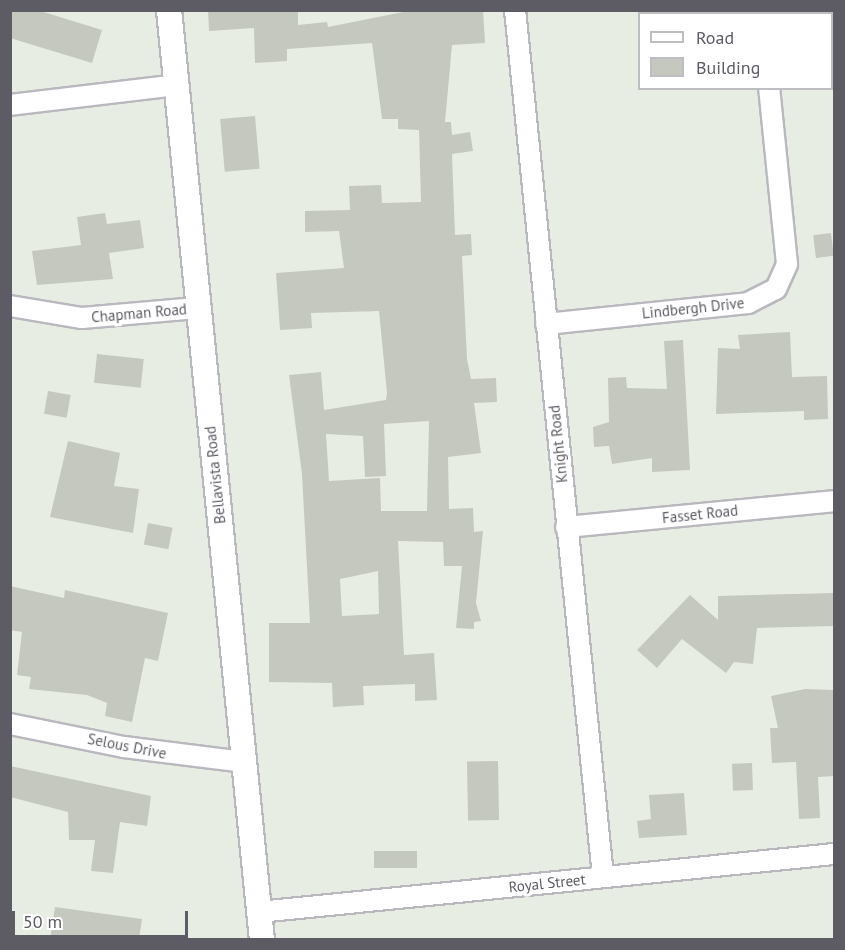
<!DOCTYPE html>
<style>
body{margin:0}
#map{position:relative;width:845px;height:950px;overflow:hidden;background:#e8ede3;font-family:"PT Sans",sans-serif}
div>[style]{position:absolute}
.building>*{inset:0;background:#c5c8bf;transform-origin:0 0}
.roads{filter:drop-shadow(2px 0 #bab8bf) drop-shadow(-2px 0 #bab8bf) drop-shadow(0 2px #bab8bf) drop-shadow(0 -2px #bab8bf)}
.minor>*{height:20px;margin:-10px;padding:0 10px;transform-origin:10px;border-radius:10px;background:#fff}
.tertiary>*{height:24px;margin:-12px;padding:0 12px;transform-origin:12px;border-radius:12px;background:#fff}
span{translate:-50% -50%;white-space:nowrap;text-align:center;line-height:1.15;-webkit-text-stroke:6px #fff;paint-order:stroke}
.street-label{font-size:15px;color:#5d5b63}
.frame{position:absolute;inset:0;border:12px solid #5d5b63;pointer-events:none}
.legend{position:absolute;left:638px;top:12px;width:195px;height:78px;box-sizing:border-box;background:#fff;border:2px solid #bebdc1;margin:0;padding:8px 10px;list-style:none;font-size:18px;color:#5d5b63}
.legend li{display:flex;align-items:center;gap:12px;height:30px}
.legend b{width:30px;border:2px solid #bebdc1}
.scale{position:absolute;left:12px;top:911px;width:176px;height:27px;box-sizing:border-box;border:3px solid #5d5b63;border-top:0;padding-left:8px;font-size:18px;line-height:21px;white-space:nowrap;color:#5d5b63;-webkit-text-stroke:4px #fff;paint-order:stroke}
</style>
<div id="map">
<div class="building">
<i style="clip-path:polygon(10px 10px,37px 10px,102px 30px,92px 63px,10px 38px)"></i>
<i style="clip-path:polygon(evenodd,208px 10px,298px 10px,298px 25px,327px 22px,328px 27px,413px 10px,483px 10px,485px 43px,452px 45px,445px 122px,451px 122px,452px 135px,470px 132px,473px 151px,452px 154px,455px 235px,471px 234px,472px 255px,462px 256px,467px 359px,471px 379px,496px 378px,497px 402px,474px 403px,481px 453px,448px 457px,449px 509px,473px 508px,474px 532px,483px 531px,476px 603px,481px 621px,474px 622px,474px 629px,456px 628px,462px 566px,444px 566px,443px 542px,398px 541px,404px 655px,434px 653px,437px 700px,415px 701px,415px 684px,363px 686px,364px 705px,333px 707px,332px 683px,269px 682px,269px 623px,310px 623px,302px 474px,289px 375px,321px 372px,324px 410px,386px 400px,387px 393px,379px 311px,311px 313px,312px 328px,280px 330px,276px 273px,344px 268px,339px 231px,305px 232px,305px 211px,350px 210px,349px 186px,381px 185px,382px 203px,421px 202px,419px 130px,398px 129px,398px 119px,382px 119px,372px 43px,287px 49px,287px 61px,255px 63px,254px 28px,209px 31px,208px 10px,429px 421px,427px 511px,381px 511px,380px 478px,329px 481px,326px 434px,363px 436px,365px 477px,386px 476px,384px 424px,429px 421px,208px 10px,378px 571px,379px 614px,342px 616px,340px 579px,378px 571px)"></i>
<i style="left:255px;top:116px;width:53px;height:35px;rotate:85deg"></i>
<i style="clip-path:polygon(105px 213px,107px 224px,140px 220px,144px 248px,109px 253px,113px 279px,37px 285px,32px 251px,81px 245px,77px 217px)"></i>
<i style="left:831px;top:233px;width:23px;height:18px;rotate:83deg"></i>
<i style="clip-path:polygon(790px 332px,792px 377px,827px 376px,828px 419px,804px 420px,804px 411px,716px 414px,718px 348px,740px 349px,738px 335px)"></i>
<i style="clip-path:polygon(683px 340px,690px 470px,652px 472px,652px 458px,612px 464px,609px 446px,594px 447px,593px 427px,609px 422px,608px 378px,626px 377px,627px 388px,667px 389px,664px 341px)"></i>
<i style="left:97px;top:354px;width:47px;height:29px;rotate:6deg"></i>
<i style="left:48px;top:391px;width:23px;height:23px;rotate:10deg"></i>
<i style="clip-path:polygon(68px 441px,120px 453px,114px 486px,139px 489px,133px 533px,50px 517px)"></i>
<i style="left:148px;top:523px;width:25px;height:22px;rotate:11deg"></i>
<i style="clip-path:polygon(10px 586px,64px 598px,65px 590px,168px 613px,158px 661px,145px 658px,132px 722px,105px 716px,107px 703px,87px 695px,29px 689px,31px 677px,17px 675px,22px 632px,10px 630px)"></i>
<i style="clip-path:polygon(834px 593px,834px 626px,757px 628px,753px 664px,734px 662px,726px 673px,682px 639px,657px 668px,637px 650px,690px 595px,718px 620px,718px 596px)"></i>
<i style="clip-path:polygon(805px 689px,834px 690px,834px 776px,818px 777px,820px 818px,799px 819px,796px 762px,772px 763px,770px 728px,778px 728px,771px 696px)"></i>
<i style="left:498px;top:761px;width:59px;height:31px;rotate:89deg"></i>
<i style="left:752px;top:763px;width:27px;height:20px;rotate:88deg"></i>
<i style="clip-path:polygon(10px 766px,151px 796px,147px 826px,120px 822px,113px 873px,91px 871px,95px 840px,69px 840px,68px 812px,10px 797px)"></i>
<i style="clip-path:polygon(684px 793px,687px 835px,639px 838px,637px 821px,651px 819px,649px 795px)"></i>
<i style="left:417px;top:851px;width:17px;height:43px;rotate:90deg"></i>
<i style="clip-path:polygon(55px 907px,142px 919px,139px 939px,50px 939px)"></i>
</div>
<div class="roads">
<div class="minor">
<i style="left:515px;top:10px;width:871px;rotate:84.2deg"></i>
<i style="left:762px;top:10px;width:4px;rotate:76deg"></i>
<i style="left:10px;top:105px;width:168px;rotate:-6.8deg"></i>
<i style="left:10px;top:306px;width:73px;rotate:9.5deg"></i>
<i style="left:82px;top:318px;width:115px;rotate:-5deg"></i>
<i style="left:546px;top:324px;width:203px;rotate:-5.9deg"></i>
<i style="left:748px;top:303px;width:31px;rotate:-27deg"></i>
<i style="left:776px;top:289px;width:27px;rotate:-66deg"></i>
<i style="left:787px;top:264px;width:177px;rotate:-95.8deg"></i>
<i style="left:566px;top:527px;width:269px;rotate:-5.5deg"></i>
<i style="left:10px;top:724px;width:116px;rotate:11.4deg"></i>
<i style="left:124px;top:747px;width:122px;rotate:7.1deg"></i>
<i style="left:259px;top:912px;width:578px;rotate:-5.76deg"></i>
</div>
<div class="tertiary">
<i style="left:169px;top:10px;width:935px;rotate:84.29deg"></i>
</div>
</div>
<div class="street-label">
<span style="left:693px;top:308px;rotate:-6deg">Lindbergh Drive</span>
<span style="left:139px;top:313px;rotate:-5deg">Chapman Road</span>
<span style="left:558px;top:444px;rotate:-96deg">Knight Road</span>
<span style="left:215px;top:475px;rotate:-96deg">Bellavista Road</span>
<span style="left:700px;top:514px;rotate:-6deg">Fasset Road</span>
<span style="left:127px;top:746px;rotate:11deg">Selous Drive</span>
<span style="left:547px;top:883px;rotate:-6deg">Royal Street</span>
</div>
<div class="frame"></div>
<ul class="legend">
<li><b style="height:8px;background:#fff"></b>Road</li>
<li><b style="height:16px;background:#c5c8bf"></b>Building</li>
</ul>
<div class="scale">50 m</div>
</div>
